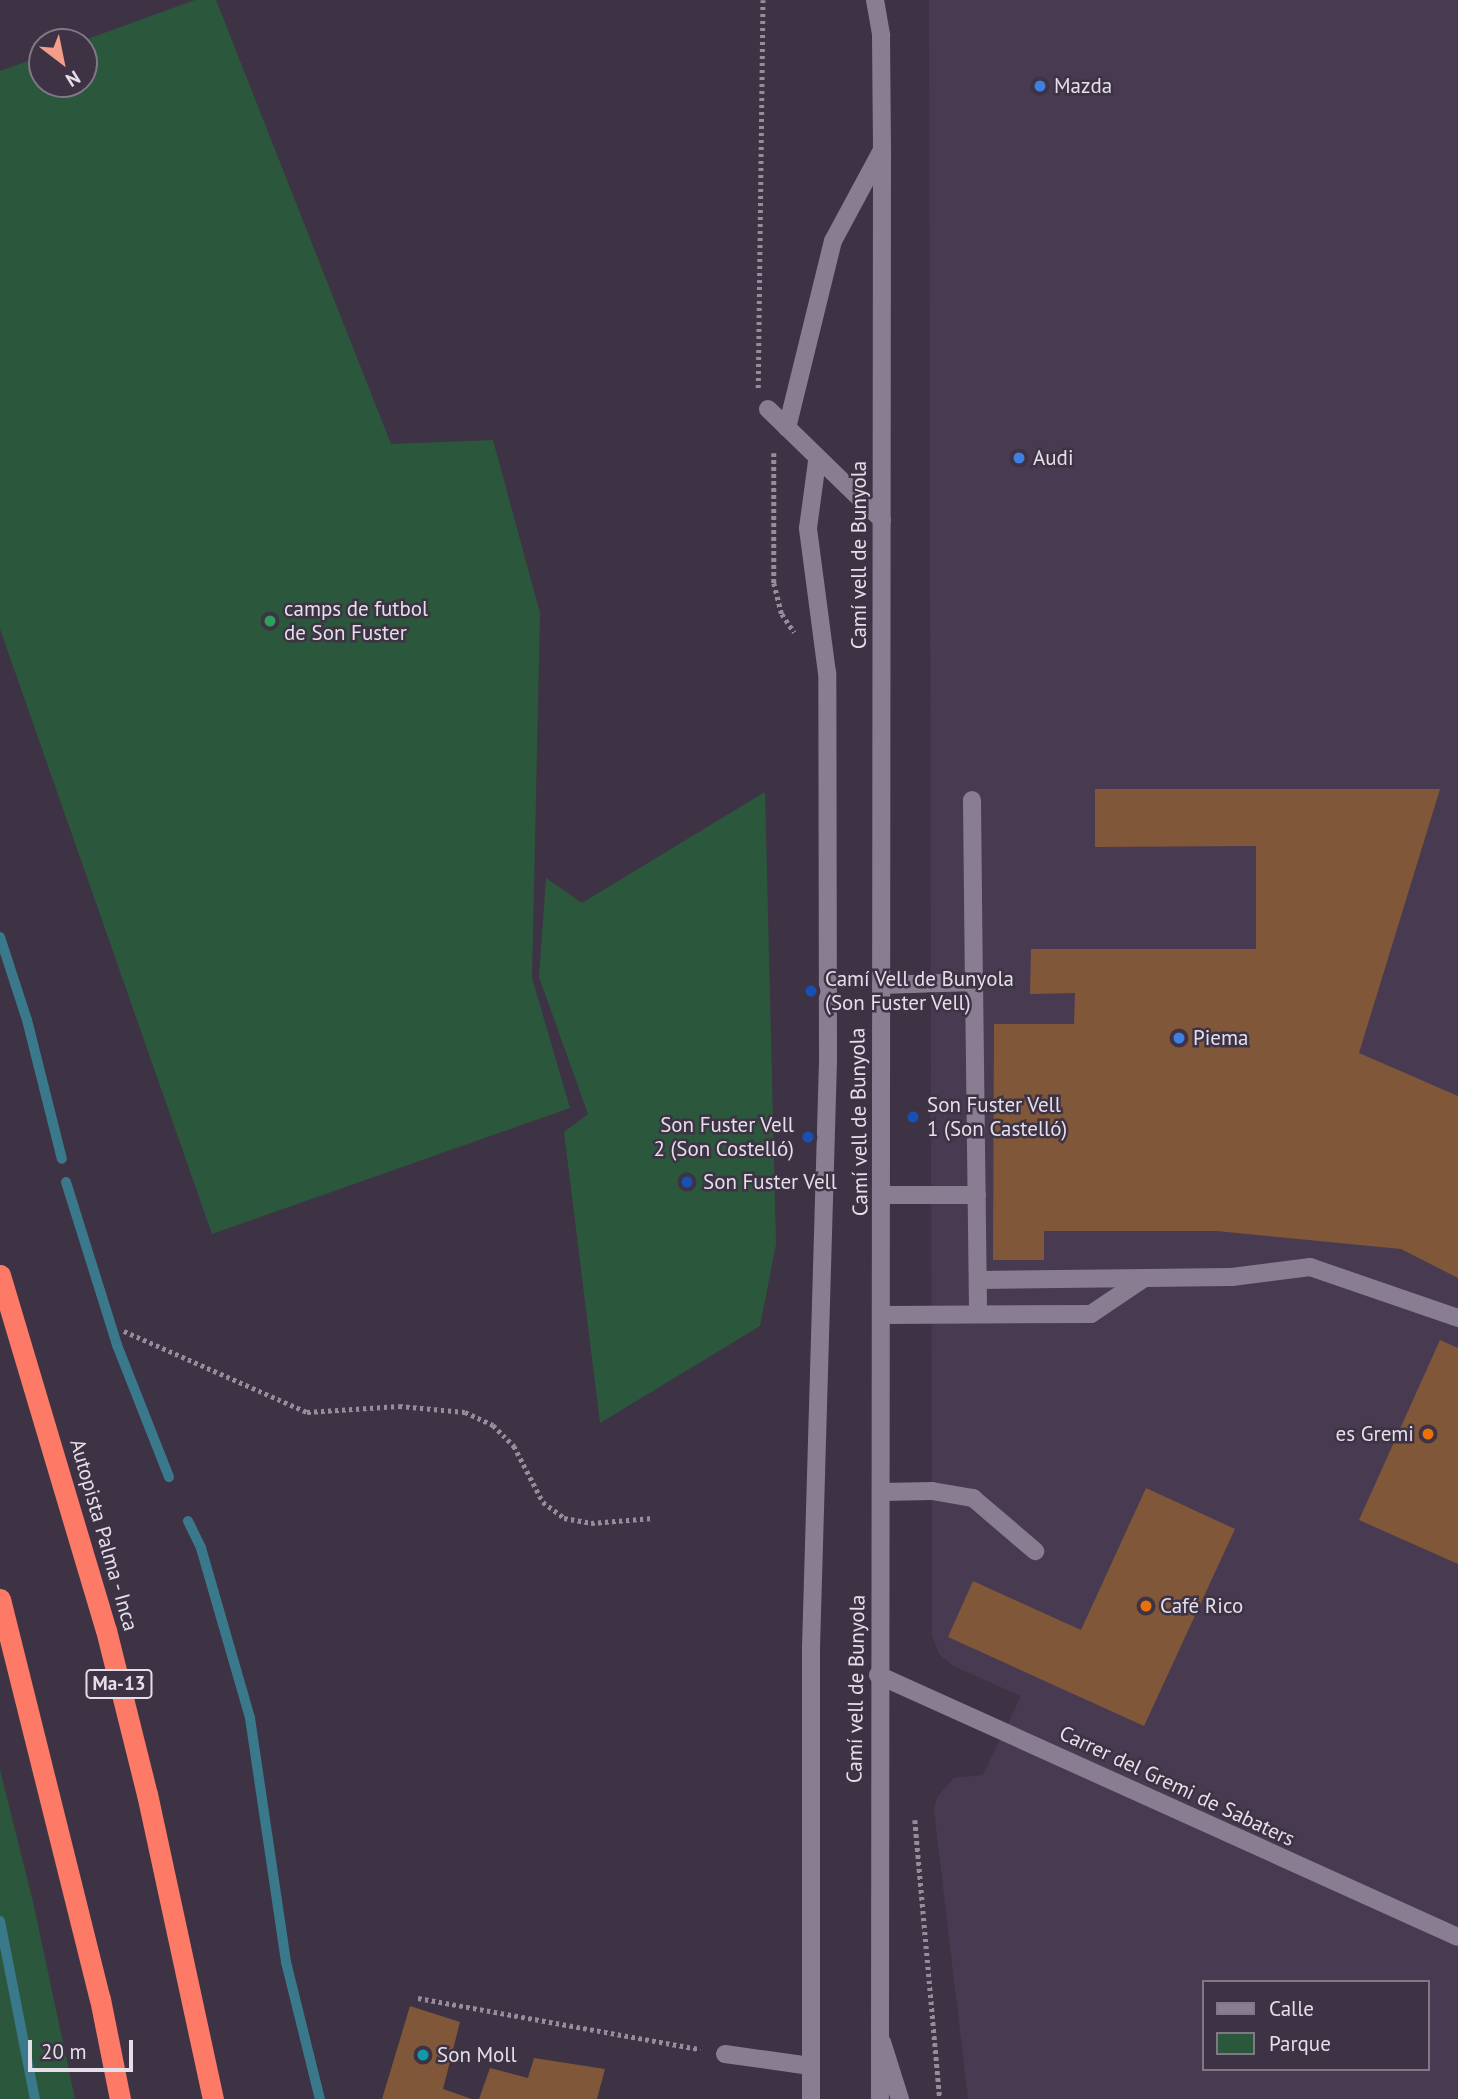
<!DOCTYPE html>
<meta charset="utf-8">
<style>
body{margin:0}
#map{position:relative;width:1458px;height:2099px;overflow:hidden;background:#3d3344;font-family:"PT Sans",sans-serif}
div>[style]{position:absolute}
.built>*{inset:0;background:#483b51}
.green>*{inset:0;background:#2b583d}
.stream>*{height:10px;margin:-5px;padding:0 5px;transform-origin:5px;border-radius:5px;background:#3a798b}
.building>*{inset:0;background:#805739}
.path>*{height:4.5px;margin-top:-2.25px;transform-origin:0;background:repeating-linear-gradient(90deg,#958d9b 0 3.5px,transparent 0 7px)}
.lane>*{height:18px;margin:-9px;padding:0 9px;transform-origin:9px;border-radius:9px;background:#897e91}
.street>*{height:18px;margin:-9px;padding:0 9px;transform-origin:9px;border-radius:9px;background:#897e91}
.secondary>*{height:18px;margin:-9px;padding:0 9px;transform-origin:9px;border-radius:9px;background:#897e91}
.highway>*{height:21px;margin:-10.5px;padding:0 10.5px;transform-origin:10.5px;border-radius:10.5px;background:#fc7a66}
.dots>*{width:19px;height:19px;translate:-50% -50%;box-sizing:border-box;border:4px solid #3d3344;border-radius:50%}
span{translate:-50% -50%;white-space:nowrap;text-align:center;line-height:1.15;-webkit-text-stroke:5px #3d3344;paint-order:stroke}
.shield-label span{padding:2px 5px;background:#3d3344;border:2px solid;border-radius:5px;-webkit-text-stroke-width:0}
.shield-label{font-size:19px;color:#e5dfea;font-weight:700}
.poi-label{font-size:21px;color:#e5dfea}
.left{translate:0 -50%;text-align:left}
.right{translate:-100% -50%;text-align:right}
.street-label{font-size:21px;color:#e5dfea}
.legend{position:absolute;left:1202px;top:1980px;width:228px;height:91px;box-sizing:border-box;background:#3d3344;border:2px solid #807886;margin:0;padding:9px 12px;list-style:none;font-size:21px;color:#e5dfea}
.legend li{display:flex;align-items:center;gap:14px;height:35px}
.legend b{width:35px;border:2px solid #807886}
.north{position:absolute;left:28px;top:28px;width:70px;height:70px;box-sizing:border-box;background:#3d3344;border:2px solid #807886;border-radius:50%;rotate:148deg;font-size:19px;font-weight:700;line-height:28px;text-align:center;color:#e5dfea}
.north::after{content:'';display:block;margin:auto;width:24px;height:32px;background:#f49d8b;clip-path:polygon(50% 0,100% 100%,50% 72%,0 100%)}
.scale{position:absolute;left:28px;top:2040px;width:105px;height:32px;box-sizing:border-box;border:4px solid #e5dfea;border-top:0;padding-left:9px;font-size:21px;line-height:24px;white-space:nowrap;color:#e5dfea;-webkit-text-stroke:5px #3d3344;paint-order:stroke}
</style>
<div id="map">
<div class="built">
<i style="clip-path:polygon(evenodd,929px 0,1458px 0,1458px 2099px,968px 2099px,934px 1810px,937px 1797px,954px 1778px,983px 1775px,1021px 1696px,953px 1666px,939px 1654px,932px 1636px,929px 0,1204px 1982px,1428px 1982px,1428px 2069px,1204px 2069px,1204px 1982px)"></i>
</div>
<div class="green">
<i style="clip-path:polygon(195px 0,216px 0,391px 444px,493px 440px,540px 613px,532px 978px,570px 1108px,212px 1234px,0 629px,0 71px,42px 56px,42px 84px,84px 84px,84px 42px,79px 42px)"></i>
<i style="clip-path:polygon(765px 792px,776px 1244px,760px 1326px,600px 1423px,564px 1132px,588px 1114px,539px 977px,546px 878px,582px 903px)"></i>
<i style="clip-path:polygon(0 1770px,33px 1902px,75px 2099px,0 2099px)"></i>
</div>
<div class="stream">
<i style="left:0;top:937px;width:87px;rotate:72deg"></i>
<i style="left:27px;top:1020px;width:143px;rotate:75.9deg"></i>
<i style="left:66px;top:1182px;width:171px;rotate:72.6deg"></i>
<i style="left:117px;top:1345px;width:142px;rotate:68.5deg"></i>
<i style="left:188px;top:1521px;width:30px;rotate:64deg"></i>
<i style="left:201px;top:1548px;width:177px;rotate:73.9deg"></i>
<i style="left:250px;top:1718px;width:247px;rotate:81.6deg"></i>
<i style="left:286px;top:1962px;width:141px;rotate:76.1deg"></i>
<i style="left:0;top:1921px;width:181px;rotate:78.9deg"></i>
</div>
<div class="building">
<i style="clip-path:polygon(1095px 789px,1440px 789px,1359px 1053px,1458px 1096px,1458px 1278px,1401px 1249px,1217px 1231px,1044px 1231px,1044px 1260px,993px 1260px,994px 1024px,1074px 1024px,1075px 993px,1030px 994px,1031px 949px,1256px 949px,1256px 846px,1095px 847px)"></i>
<i style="clip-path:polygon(1440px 1340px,1458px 1348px,1458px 1564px,1359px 1520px)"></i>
<i style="clip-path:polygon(1146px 1488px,1235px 1529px,1144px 1726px,948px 1637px,973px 1581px,1081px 1630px)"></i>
<i style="clip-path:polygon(410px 2006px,460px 2022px,443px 2089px,472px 2099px,382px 2099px)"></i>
<i style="clip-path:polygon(534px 2058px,605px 2069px,597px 2099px,479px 2099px,490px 2068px,528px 2078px)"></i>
</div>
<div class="path">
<i style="left:758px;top:388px;width:388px;rotate:-89.3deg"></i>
<i style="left:774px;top:453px;width:130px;rotate:90deg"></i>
<i style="left:774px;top:583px;width:32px;rotate:76deg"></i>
<i style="left:782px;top:614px;width:22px;rotate:56deg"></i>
<i style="left:124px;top:1331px;width:200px;rotate:23.9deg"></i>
<i style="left:307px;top:1412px;width:92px;rotate:-3.7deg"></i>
<i style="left:399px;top:1406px;width:66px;rotate:5.2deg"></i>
<i style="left:465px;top:1412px;width:31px;rotate:25deg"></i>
<i style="left:493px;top:1425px;width:30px;rotate:45deg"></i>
<i style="left:514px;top:1446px;width:63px;rotate:62.6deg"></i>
<i style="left:543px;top:1502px;width:26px;rotate:37deg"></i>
<i style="left:564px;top:1518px;width:27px;rotate:10deg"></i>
<i style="left:591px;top:1523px;width:62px;rotate:-4.6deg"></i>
<i style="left:915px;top:1820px;width:280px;rotate:84.9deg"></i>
<i style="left:418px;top:1998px;width:287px;rotate:10.3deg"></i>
</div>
<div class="lane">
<i style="left:768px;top:409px;width:159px;rotate:44.2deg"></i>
<i style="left:787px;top:428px;width:193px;rotate:-76.2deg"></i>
<i style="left:833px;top:241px;width:103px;rotate:-61.7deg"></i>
<i style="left:972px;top:800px;width:182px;rotate:89.4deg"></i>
<i style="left:881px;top:985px;width:93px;rotate:-1.8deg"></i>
<i style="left:974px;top:982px;width:332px;rotate:89.3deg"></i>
<i style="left:882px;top:1195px;width:95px"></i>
<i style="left:978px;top:1280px;width:254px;rotate:-0.7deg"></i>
<i style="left:1232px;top:1277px;width:79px;rotate:-7.3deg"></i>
<i style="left:1310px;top:1267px;width:157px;rotate:19deg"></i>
<i style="left:883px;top:1315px;width:208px;rotate:-0.3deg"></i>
<i style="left:1091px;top:1314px;width:63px;rotate:-33.9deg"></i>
<i style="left:882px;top:1492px;width:50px;rotate:-1.1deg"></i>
<i style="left:932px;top:1491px;width:42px;rotate:9.7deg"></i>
<i style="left:973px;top:1498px;width:82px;rotate:40.5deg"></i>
<i style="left:725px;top:2054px;width:86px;rotate:8deg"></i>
<i style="left:811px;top:2099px;width:451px;rotate:-90deg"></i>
<i style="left:811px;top:1648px;width:588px;rotate:-88.34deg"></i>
<i style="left:828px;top:1060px;width:387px;rotate:-90.1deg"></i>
<i style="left:827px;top:673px;width:146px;rotate:-97.5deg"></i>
<i style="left:808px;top:528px;width:68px;rotate:-82.3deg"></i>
</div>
<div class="street">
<i style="left:878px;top:1675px;width:636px;rotate:24.31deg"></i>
<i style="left:882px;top:2042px;width:60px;rotate:72.5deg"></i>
</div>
<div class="secondary">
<i style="left:875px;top:0;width:36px;rotate:80deg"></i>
<i style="left:881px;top:35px;width:115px;rotate:89.5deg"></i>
<i style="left:882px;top:150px;width:1949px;rotate:90.06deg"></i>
</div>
<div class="highway">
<i style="left:0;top:1275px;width:370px;rotate:73.4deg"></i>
<i style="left:106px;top:1630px;width:169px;rotate:76deg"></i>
<i style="left:147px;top:1794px;width:312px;rotate:77.8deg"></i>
<i style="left:0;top:1599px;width:412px;rotate:76deg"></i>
<i style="left:100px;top:1999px;width:102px;rotate:78.7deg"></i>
</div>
<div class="dots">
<i style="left:1040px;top:86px;background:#3f7fe0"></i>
<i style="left:1019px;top:458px;background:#3f7fe0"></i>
<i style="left:270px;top:621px;background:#2e9e5b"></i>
<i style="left:811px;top:991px;background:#1a4fb4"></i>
<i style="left:1179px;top:1038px;background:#3f7fe0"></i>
<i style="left:913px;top:1117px;background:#1a4fb4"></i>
<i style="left:808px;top:1137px;background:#1a4fb4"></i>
<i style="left:687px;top:1182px;background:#1a4fb4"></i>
<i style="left:1428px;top:1434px;background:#e8710a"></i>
<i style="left:1146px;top:1606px;background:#e8710a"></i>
<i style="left:423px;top:2055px;background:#0f9aa8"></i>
</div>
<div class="shield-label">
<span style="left:119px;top:1684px">Ma-13</span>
</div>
<div class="poi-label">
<span class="left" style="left:1054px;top:86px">Mazda</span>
<span class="left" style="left:1033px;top:458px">Audi</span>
<span class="left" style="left:284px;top:621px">camps de futbol<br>de Son Fuster</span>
<span class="left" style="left:825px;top:991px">Camí Vell de Bunyola<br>(Son Fuster Vell)</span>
<span class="left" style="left:1193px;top:1038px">Piema</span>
<span class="left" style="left:927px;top:1117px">Son Fuster Vell<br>1 (Son Castelló)</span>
<span class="right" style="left:794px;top:1137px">Son Fuster Vell<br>2 (Son Costelló)</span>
<span class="left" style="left:703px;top:1182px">Son Fuster Vell</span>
<span class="right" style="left:1414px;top:1434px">es Gremi</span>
<span class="left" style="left:1160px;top:1606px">Café Rico</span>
<span class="left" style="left:437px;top:2055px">Son Moll</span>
</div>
<div class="street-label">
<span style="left:859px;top:555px;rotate:-90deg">Camí vell de Bunyola</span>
<span style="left:859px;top:1122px;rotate:-91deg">Camí vell de Bunyola</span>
<span style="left:104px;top:1535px;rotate:74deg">Autopista Palma - Inca</span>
<span style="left:856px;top:1689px;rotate:-89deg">Camí vell de Bunyola</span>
<span style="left:1177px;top:1786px;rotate:25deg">Carrer del Gremi de Sabaters</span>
</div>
<ul class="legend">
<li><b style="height:9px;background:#897e91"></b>Calle</li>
<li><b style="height:19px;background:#2b583d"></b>Parque</li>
</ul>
<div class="north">N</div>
<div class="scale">20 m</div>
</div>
